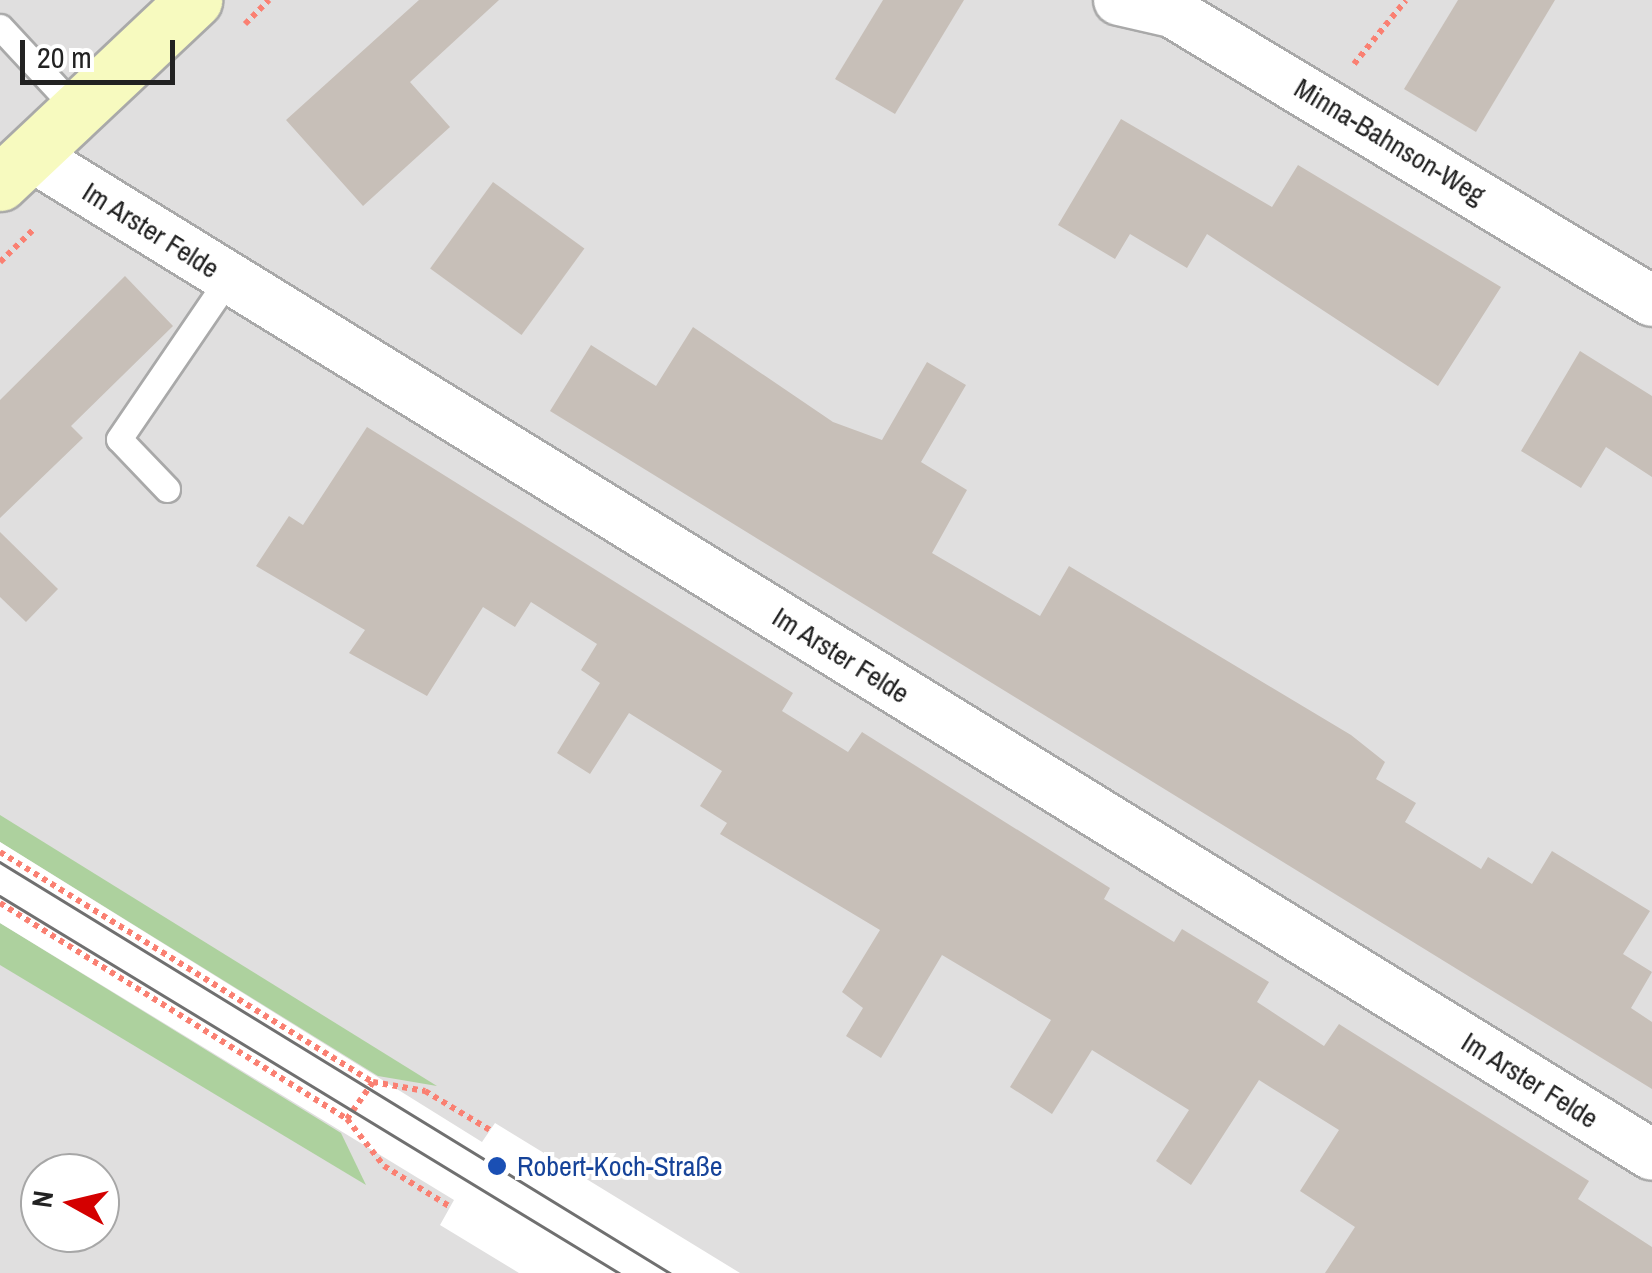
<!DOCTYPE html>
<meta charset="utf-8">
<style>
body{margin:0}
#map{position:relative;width:1652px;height:1273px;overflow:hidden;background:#f2efe9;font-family:"Archivo Narrow",sans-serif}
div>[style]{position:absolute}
.residential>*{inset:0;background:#e0dfdf}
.forest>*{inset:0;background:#add19e}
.pier>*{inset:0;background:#fff}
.building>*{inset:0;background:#c7bfb8;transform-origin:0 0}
.path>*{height:6px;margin-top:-3px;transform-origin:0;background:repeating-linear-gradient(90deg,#fa8072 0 5px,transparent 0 10px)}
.roads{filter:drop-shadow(2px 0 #a9a9a9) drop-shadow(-2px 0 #a9a9a9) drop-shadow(0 2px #a9a9a9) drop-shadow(0 -2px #a9a9a9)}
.lane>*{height:25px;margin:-12.5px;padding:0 12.5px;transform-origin:12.5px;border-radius:12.5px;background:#fff}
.street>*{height:50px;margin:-25px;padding:0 25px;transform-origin:25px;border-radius:25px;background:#fff}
.secondary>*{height:55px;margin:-27.5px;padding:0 27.5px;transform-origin:27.5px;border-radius:27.5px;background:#f7fabf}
.tram>*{height:2.5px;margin:-1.25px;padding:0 1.25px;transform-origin:1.25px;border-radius:1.25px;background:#707070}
.dots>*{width:28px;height:28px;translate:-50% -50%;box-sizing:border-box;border:5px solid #fff;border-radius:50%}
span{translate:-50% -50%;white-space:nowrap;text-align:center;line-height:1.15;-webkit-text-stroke:8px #fff;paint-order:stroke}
.street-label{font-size:28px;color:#222}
.transit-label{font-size:28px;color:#164399}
.left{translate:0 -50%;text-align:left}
.north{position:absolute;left:20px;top:1153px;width:100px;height:100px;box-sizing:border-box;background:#fff;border:2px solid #a7a7a7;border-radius:50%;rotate:278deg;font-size:28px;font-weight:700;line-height:40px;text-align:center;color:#222}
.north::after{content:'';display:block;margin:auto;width:35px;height:45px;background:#d40000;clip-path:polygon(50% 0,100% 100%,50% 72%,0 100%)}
.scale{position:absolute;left:20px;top:40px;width:155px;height:45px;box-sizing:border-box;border:5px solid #222;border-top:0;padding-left:12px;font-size:30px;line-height:35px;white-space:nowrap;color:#222;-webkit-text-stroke:8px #fff;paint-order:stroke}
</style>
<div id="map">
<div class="residential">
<i style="clip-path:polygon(evenodd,0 0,1652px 0,1652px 1273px,0 1273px,0 0,40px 1173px,100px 1173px,100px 1233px,40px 1233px,40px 1173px)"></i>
</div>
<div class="forest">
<i style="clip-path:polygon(0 815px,437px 1086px,378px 1076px,0 842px)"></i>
<i style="clip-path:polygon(0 923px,341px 1133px,366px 1185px,0 965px)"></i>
</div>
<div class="pier">
<i style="clip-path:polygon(0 842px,482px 1142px,495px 1123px,740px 1273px,519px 1273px,440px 1225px,454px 1200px,0 923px)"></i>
</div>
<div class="building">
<i style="clip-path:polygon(419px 0,499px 0,410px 82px,450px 127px,363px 206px,286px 120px)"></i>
<i style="clip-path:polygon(883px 0,964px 0,895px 114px,835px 79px)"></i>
<i style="clip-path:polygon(1458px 0,1555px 0,1476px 132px,1404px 89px)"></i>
<i style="clip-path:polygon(1121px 119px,1272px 207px,1298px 165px,1501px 287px,1438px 386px,1207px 234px,1187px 268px,1130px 234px,1115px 259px,1058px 225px)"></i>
<i style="left:493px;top:182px;width:113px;height:107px;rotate:36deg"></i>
<i style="clip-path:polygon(125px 276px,173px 326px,71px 426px,83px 438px,0 518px,0 400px)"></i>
<i style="clip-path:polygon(693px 327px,833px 422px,882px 440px,927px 362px,966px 385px,921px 462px,967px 490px,932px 553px,1040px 616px,1069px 566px,1351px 735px,1385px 762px,1376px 779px,1416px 803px,1405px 822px,1481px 869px,1488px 857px,1532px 884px,1552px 851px,1650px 911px,1623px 954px,1652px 972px,1631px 1008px,1652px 1022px,1652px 1089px,550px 411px,591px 345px,656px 386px)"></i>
<i style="clip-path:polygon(1580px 351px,1652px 396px,1652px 477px,1606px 447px,1581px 488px,1521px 451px)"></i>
<i style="clip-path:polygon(367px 427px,793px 693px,782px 711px,848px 752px,862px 732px,1110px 888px,1104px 899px,1174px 942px,1182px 929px,1269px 982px,1257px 1002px,1324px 1046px,1339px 1024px,1589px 1181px,1578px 1199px,1652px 1247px,1652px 1273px,1325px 1273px,1355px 1227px,1300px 1191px,1339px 1130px,1259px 1080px,1191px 1185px,1156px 1161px,1189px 1110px,1092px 1050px,1052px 1114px,1010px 1087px,1051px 1020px,942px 955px,881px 1058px,846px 1036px,863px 1008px,842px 992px,880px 930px,720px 834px,727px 823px,700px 806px,722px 771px,629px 713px,590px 774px,557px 753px,600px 683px,581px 670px,597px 644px,531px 602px,515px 627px,483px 607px,427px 696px,349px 653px,365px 630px,256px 566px,289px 516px,303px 525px)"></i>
<i style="clip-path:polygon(0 532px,58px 589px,26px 622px,0 597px)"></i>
</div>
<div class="path">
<i style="left:245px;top:24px;width:34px;rotate:-45deg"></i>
<i style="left:1354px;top:64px;width:82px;rotate:-50.9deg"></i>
<i style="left:0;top:262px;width:49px;rotate:-44.2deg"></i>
<i style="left:0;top:852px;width:438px;rotate:31.7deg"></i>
<i style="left:373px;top:1082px;width:53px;rotate:9.8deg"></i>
<i style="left:425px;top:1091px;width:76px;rotate:31deg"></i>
<i style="left:0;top:903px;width:409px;rotate:31.9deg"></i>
<i style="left:347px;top:1119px;width:60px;rotate:51.8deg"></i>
<i style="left:384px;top:1166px;width:76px;rotate:31.6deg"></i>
<i style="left:347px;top:1119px;width:45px;rotate:-54.9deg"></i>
</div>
<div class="roads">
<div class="lane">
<i style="left:0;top:27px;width:113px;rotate:47.1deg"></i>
<i style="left:167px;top:489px;width:69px;rotate:-133.8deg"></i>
<i style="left:119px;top:439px;width:195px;rotate:-55.7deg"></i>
</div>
<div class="street">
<i style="left:1119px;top:0;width:54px;rotate:12.8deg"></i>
<i style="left:1172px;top:12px;width:560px;rotate:31.05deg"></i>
<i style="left:30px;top:155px;width:1905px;rotate:31.65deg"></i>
</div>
<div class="secondary">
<i style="left:0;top:183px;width:267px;rotate:-43.3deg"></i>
</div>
</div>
<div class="tram">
<i style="left:0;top:862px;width:786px;rotate:31.53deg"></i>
<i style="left:0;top:896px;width:725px;rotate:31.34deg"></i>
</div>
<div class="dots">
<i style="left:497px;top:1166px;background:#1a4fb4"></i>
</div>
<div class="street-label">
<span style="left:1390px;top:141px;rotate:31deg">Minna-Bahnson-Weg</span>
<span style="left:151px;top:230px;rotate:32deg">Im Arster Felde</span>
<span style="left:841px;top:655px;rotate:32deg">Im Arster Felde</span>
<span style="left:1530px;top:1080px;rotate:32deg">Im Arster Felde</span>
</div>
<div class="transit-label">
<span class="left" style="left:517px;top:1166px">Robert-Koch-Straße</span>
</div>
<div class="north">N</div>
<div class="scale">20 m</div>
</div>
